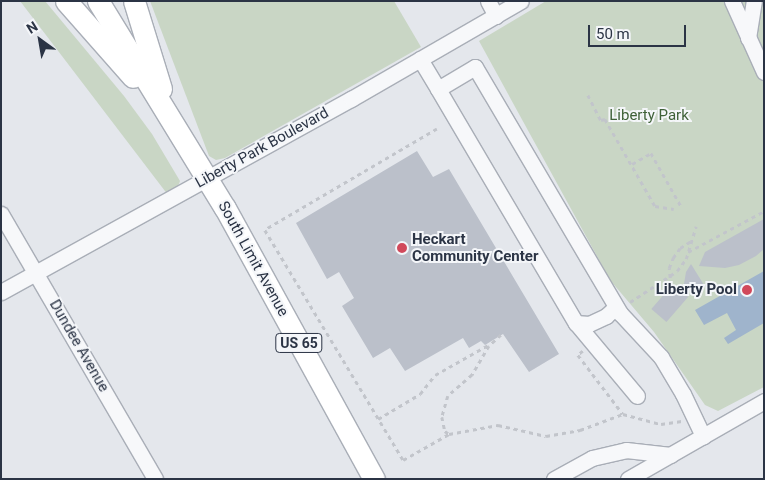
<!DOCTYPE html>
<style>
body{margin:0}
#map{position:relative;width:765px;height:480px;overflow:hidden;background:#e4e7ec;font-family:Roboto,sans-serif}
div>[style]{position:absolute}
.green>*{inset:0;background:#c9d6c5}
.water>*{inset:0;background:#9fb4cc}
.building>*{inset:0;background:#bbc0ca;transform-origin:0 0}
.path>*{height:2.5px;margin-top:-1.25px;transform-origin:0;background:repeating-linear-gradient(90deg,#c2c5cb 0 4px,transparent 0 8px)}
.roads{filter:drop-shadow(1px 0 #a9aeb7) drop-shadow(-1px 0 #a9aeb7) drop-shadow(0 1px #a9aeb7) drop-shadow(0 -1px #a9aeb7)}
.minor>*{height:15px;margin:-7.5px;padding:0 7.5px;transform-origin:7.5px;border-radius:7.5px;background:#f7f8fa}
.highway>*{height:21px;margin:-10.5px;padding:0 10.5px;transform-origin:10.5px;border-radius:10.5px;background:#fff}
.dots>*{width:14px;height:14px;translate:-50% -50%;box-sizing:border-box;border:2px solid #f4f6f9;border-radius:50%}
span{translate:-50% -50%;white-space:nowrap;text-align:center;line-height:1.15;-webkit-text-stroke:4px #f4f6f9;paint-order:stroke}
.shield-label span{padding:1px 4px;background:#f4f6f9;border:1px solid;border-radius:4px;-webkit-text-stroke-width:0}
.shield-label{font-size:14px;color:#2b3445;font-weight:700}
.park-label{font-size:15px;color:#3f6138}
.street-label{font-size:15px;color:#2b3445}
.poi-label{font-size:15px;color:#2b3445;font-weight:700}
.left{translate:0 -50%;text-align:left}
.right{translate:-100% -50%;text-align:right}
.frame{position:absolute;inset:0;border:2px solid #2b3445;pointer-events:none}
.north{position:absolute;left:15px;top:15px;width:50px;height:50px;-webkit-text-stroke:4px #f4f6f9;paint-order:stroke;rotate:328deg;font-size:14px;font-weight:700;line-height:20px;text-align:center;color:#2b3445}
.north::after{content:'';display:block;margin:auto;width:18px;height:22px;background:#2b3445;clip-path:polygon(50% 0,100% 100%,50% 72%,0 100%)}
.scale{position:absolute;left:588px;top:25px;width:98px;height:22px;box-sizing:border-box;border:2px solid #2b3445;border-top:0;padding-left:6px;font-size:15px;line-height:18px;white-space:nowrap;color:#2b3445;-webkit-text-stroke:4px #f4f6f9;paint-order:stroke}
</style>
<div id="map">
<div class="green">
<i style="clip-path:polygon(20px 1px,45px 1px,124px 96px,152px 134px,180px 181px,177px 189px,168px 195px)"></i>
<i style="clip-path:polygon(150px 1px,394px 1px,421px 47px,225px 158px,216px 160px,209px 156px)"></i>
<i style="clip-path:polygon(546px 1px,764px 1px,764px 387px,718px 411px,705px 405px,654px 332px,610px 280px,479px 41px)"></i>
</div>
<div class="water">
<i style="clip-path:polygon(764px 271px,764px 323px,728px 344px,724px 338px,736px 330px,727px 313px,704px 325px,695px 310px)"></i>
</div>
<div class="building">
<i style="clip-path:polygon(417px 151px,433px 177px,449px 169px,559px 354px,529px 372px,503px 334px,485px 345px,481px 341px,469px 348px,463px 338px,405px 371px,390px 348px,373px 358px,342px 306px,354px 298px,339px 272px,327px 279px,296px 223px)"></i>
<i style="clip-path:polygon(764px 219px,764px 249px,756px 256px,739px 265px,725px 268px,699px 266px,705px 252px)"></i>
<i style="clip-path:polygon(691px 264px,704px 285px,684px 284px,686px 272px)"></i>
<i style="left:673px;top:284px;width:20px;height:33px;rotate:41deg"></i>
</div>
<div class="path">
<i style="left:588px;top:95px;width:28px;rotate:63deg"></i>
<i style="left:601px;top:120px;width:4px;rotate:-14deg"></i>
<i style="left:605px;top:119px;width:100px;rotate:60.1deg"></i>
<i style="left:655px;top:206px;width:19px;rotate:9deg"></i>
<i style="left:437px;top:129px;width:199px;rotate:149.6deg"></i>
<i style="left:265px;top:230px;width:268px;rotate:59deg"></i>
<i style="left:403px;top:460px;width:53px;rotate:-29.5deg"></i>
<i style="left:632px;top:164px;width:22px;rotate:-30deg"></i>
<i style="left:651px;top:153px;width:61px;rotate:60.5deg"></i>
<i style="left:688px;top:252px;width:86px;rotate:-28.3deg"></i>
<i style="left:670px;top:278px;width:10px;rotate:-96deg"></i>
<i style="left:669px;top:268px;width:11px;rotate:-68deg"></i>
<i style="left:673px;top:258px;width:12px;rotate:-55deg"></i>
<i style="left:680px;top:248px;width:13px;rotate:-32deg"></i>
<i style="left:630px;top:302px;width:56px;rotate:-33.4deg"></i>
<i style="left:677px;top:271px;width:15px;rotate:-53deg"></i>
<i style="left:686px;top:259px;width:34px;rotate:-73deg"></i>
<i style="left:501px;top:335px;width:16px;rotate:137deg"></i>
<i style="left:489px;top:346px;width:34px;rotate:120deg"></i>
<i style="left:472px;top:375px;width:32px;rotate:139deg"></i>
<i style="left:448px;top:396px;width:22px;rotate:106deg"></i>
<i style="left:442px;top:417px;width:14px;rotate:78deg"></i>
<i style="left:445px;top:431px;width:5px;rotate:37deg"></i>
<i style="left:449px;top:434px;width:50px;rotate:-10.4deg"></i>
<i style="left:498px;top:425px;width:49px;rotate:12.9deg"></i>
<i style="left:546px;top:436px;width:35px;rotate:-10deg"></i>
<i style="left:580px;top:430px;width:46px;rotate:-20.4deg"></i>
<i style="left:583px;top:351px;width:6px;rotate:141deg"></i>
<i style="left:578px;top:355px;width:74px;rotate:52.7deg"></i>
<i style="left:623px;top:414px;width:39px;rotate:15deg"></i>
<i style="left:661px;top:424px;width:21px;rotate:-8deg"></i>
<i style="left:378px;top:419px;width:49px;rotate:-30.8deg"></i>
<i style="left:420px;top:394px;width:24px;rotate:-52deg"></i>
<i style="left:435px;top:375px;width:63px;rotate:-29.4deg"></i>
</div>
<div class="roads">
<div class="minor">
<i style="left:488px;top:1px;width:17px;rotate:62deg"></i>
<i style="left:732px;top:1px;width:78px;rotate:65.7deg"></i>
<i style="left:748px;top:38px;width:37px;rotate:-81deg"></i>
<i style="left:420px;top:59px;width:35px;rotate:59deg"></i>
<i style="left:438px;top:89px;width:43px;rotate:-30.7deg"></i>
<i style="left:475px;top:67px;width:286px;rotate:59.5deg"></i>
<i style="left:620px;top:313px;width:60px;rotate:47deg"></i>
<i style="left:661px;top:357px;width:43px;rotate:59.3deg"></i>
<i style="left:683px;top:394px;width:47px;rotate:64.5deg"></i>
<i style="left:438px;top:89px;width:272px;rotate:59.5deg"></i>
<i style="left:576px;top:323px;width:95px;rotate:50.1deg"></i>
<i style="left:1px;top:214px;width:306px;rotate:59.8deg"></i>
<i style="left:1px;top:292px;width:400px;rotate:-28.9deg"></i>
<i style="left:351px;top:99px;width:196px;rotate:-30deg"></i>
<i style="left:576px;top:323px;width:13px;rotate:4deg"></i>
<i style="left:589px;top:324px;width:19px;rotate:-25deg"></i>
<i style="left:606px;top:316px;width:13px;rotate:-42deg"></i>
<i style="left:554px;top:479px;width:43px;rotate:-28.9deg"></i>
<i style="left:592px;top:458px;width:35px;rotate:-13deg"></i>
<i style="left:626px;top:450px;width:45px;rotate:6.3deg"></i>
<i style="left:628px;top:479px;width:157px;rotate:-29.8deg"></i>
</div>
<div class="highway">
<i style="left:66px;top:1px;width:101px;rotate:48.6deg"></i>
<i style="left:98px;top:1px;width:243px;rotate:58.5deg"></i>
<i style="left:225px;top:208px;width:309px;rotate:61.2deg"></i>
<i style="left:134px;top:1px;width:92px;rotate:72.9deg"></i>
</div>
</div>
<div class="dots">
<i style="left:402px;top:248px;background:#d1495b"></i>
<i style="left:747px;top:290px;background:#d1495b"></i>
</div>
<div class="shield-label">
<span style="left:299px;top:343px">US 65</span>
</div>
<div class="park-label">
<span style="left:649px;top:116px">Liberty Park</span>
</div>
<div class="street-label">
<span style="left:262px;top:148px;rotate:-29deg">Liberty Park Boulevard</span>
<span style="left:253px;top:259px;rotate:61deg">South Limit Avenue</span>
<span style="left:79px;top:346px;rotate:60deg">Dundee Avenue</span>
</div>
<div class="poi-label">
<span class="left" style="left:412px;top:248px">Heckart<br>Community Center</span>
<span class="right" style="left:737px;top:290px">Liberty Pool</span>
</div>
<div class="frame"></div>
<div class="north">N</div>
<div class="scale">50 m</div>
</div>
